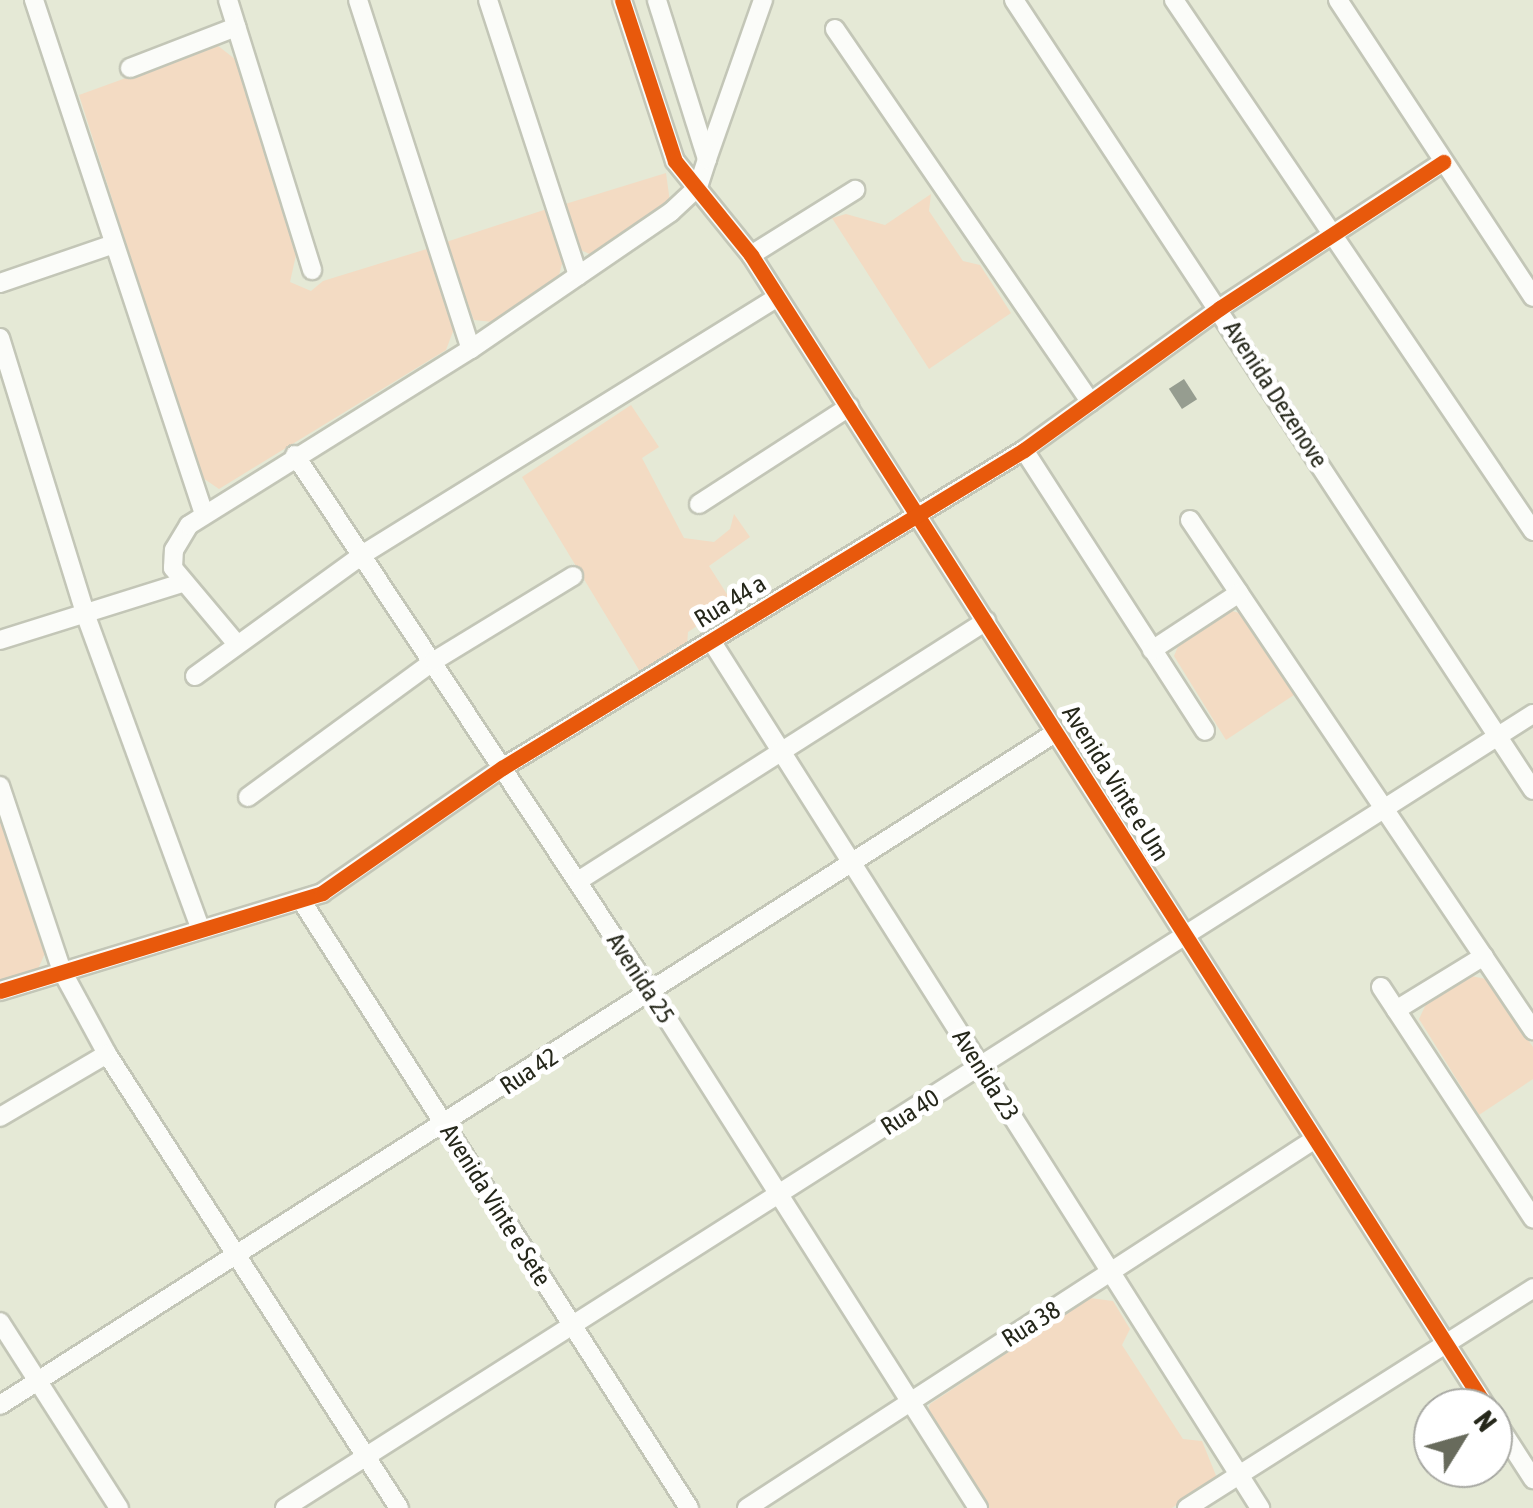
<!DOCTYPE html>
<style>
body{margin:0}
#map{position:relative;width:1533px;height:1508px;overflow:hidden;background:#e5e9d6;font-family:"Asap Condensed",sans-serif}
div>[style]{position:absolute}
.green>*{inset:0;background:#f3dbc3}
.building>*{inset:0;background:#969d90;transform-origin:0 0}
.roads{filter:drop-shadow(2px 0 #c3c6b7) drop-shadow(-2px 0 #c3c6b7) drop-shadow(0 2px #c3c6b7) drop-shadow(0 -2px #c3c6b7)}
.minor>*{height:18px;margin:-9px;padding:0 9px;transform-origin:9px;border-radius:9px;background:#fbfcf9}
.cycleway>*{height:15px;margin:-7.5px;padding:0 7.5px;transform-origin:7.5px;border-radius:7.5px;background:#e8590c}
span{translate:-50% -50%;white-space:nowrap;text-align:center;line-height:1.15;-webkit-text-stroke:10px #fff;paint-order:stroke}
.street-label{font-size:25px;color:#25271a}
.north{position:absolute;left:1413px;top:1388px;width:100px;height:100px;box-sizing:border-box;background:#fff;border:2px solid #a8a9a3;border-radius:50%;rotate:53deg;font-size:28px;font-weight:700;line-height:40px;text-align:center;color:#25271a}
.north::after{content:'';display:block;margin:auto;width:35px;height:45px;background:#686b5c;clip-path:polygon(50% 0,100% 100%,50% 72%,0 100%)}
</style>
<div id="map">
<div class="green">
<i style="clip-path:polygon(217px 45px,240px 63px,298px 246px,290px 282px,311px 291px,323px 281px,430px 248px,455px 326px,446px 350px,219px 489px,200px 476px,79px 95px)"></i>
<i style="clip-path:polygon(666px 173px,670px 202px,594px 256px,576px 248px,562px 205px)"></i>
<i style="clip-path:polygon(931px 194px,929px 211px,963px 261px,980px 265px,1011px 313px,929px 369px,832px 218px,846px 214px,885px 225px)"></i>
<i style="clip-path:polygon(547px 209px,563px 260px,559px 275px,493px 322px,474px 320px,443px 243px)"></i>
<i style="clip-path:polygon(631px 405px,659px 447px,642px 458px,684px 538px,714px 542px,730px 529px,734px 514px,750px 537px,709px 566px,739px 613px,718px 627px,703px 622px,688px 632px,687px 646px,642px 675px,522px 477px)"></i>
<i style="clip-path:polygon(1232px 611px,1243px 614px,1297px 693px,1226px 740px,1174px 656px,1179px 644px)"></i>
<i style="clip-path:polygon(0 810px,46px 951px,38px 969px,0 983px)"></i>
<i style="clip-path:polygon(1471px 976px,1486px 979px,1533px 1047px,1533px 1079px,1479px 1115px,1419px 1019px,1427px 1002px)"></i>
<i style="clip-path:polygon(1090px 1298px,1113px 1301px,1130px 1329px,1122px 1345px,1183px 1439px,1202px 1441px,1217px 1478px,1172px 1508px,986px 1508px,927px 1413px,930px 1404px)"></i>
</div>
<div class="building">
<i style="left:1184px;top:379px;width:24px;height:18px;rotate:57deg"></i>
</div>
<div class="roads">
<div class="minor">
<i style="left:34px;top:0;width:541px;rotate:71.7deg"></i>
<i style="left:228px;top:0;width:283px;rotate:72.7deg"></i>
<i style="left:358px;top:0;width:367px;rotate:72.1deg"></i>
<i style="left:488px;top:0;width:290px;rotate:71.9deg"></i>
<i style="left:622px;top:0;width:169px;rotate:71.8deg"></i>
<i style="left:675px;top:161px;width:121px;rotate:51deg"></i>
<i style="left:751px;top:255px;width:1368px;rotate:57.45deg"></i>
<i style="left:1014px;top:0;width:945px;rotate:56.7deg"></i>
<i style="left:1174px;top:0;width:641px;rotate:55.94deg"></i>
<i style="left:1338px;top:0;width:355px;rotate:56.7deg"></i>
<i style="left:835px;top:29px;width:452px;rotate:55.6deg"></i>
<i style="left:130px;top:68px;width:114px;rotate:-21.1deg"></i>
<i style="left:707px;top:159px;width:169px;rotate:-70.6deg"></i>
<i style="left:751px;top:255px;width:123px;rotate:-32deg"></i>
<i style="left:0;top:283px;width:120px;rotate:-18.9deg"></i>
<i style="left:0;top:338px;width:291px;rotate:72.8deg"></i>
<i style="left:86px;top:616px;width:332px;rotate:69.9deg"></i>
<i style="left:1024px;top:450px;width:334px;rotate:57.2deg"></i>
<i style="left:295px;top:455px;width:645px;rotate:56.51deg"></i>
<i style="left:651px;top:993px;width:610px;rotate:57.59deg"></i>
<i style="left:699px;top:504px;width:179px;rotate:-32.9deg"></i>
<i style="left:1190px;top:520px;width:615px;rotate:56.08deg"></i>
<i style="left:0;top:640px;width:191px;rotate:-17.4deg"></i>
<i style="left:712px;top:642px;width:1025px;rotate:57.67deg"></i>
<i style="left:236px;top:643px;width:98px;rotate:-130deg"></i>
<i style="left:173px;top:568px;width:18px;rotate:-87deg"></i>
<i style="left:174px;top:550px;width:29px;rotate:-59deg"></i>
<i style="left:189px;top:525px;width:332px;rotate:-32deg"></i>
<i style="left:471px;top:349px;width:242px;rotate:-34.4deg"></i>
<i style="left:671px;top:212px;width:37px;rotate:-43deg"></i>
<i style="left:698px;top:187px;width:29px;rotate:-72deg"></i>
<i style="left:707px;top:159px;width:167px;rotate:-107.5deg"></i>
<i style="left:1152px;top:650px;width:104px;rotate:-33.2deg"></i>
<i style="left:195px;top:676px;width:210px;rotate:-35.9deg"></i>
<i style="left:365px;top:553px;width:485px;rotate:-31.8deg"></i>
<i style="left:0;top:786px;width:195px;rotate:71.5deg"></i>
<i style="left:62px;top:971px;width:94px;rotate:61.5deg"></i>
<i style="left:107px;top:1054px;width:540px;rotate:57.25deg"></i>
<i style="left:248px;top:797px;width:230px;rotate:-36.2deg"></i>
<i style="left:434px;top:661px;width:163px;rotate:-31.4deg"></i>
<i style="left:578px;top:881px;width:484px;rotate:-32.5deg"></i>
<i style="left:303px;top:903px;width:718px;rotate:57.46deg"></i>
<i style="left:1381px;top:987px;width:277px;rotate:56.7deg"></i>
<i style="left:0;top:991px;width:337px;rotate:-16.9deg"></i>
<i style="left:322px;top:893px;width:219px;rotate:-34.8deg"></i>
<i style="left:502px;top:768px;width:611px;rotate:-31.35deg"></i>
<i style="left:1024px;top:450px;width:242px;rotate:-35.9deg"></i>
<i style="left:1220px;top:308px;width:267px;rotate:-33.2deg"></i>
<i style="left:1396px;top:1010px;width:103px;rotate:-31.5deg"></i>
<i style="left:0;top:1117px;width:124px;rotate:-30.5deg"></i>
<i style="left:0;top:1322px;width:221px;rotate:57.4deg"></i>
<i style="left:0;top:1405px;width:1251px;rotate:-32.5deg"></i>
<i style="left:1493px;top:1417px;width:74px;rotate:57.2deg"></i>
<i style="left:285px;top:1508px;width:1479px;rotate:-32.47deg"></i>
<i style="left:747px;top:1508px;width:677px;rotate:-33.01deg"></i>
<i style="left:1187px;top:1508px;width:410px;rotate:-32.4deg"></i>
</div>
</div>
<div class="cycleway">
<i style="left:622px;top:0;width:169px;rotate:71.8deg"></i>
<i style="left:675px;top:161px;width:121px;rotate:51deg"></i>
<i style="left:751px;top:255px;width:1368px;rotate:57.45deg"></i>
<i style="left:0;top:991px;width:337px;rotate:-16.9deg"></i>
<i style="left:322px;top:893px;width:219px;rotate:-34.8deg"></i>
<i style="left:502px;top:768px;width:611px;rotate:-31.35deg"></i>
<i style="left:1024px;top:450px;width:242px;rotate:-35.9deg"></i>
<i style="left:1220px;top:308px;width:267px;rotate:-33.2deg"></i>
</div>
<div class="street-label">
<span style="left:1276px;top:394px;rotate:57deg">Avenida Dezenove</span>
<span style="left:730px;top:601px;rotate:-31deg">Rua 44 a</span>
<span style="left:1116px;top:783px;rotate:58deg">Avenida Vinte e Um</span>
<span style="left:641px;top:978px;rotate:57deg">Avenida 25</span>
<span style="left:529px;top:1071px;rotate:-33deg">Rua 42</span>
<span style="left:986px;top:1075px;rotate:58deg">Avenida 23</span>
<span style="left:910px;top:1112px;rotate:-32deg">Rua 40</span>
<span style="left:496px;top:1205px;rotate:58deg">Avenida Vinte e Sete</span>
<span style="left:1031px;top:1324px;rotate:-32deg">Rua 38</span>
</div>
<div class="north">N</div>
</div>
